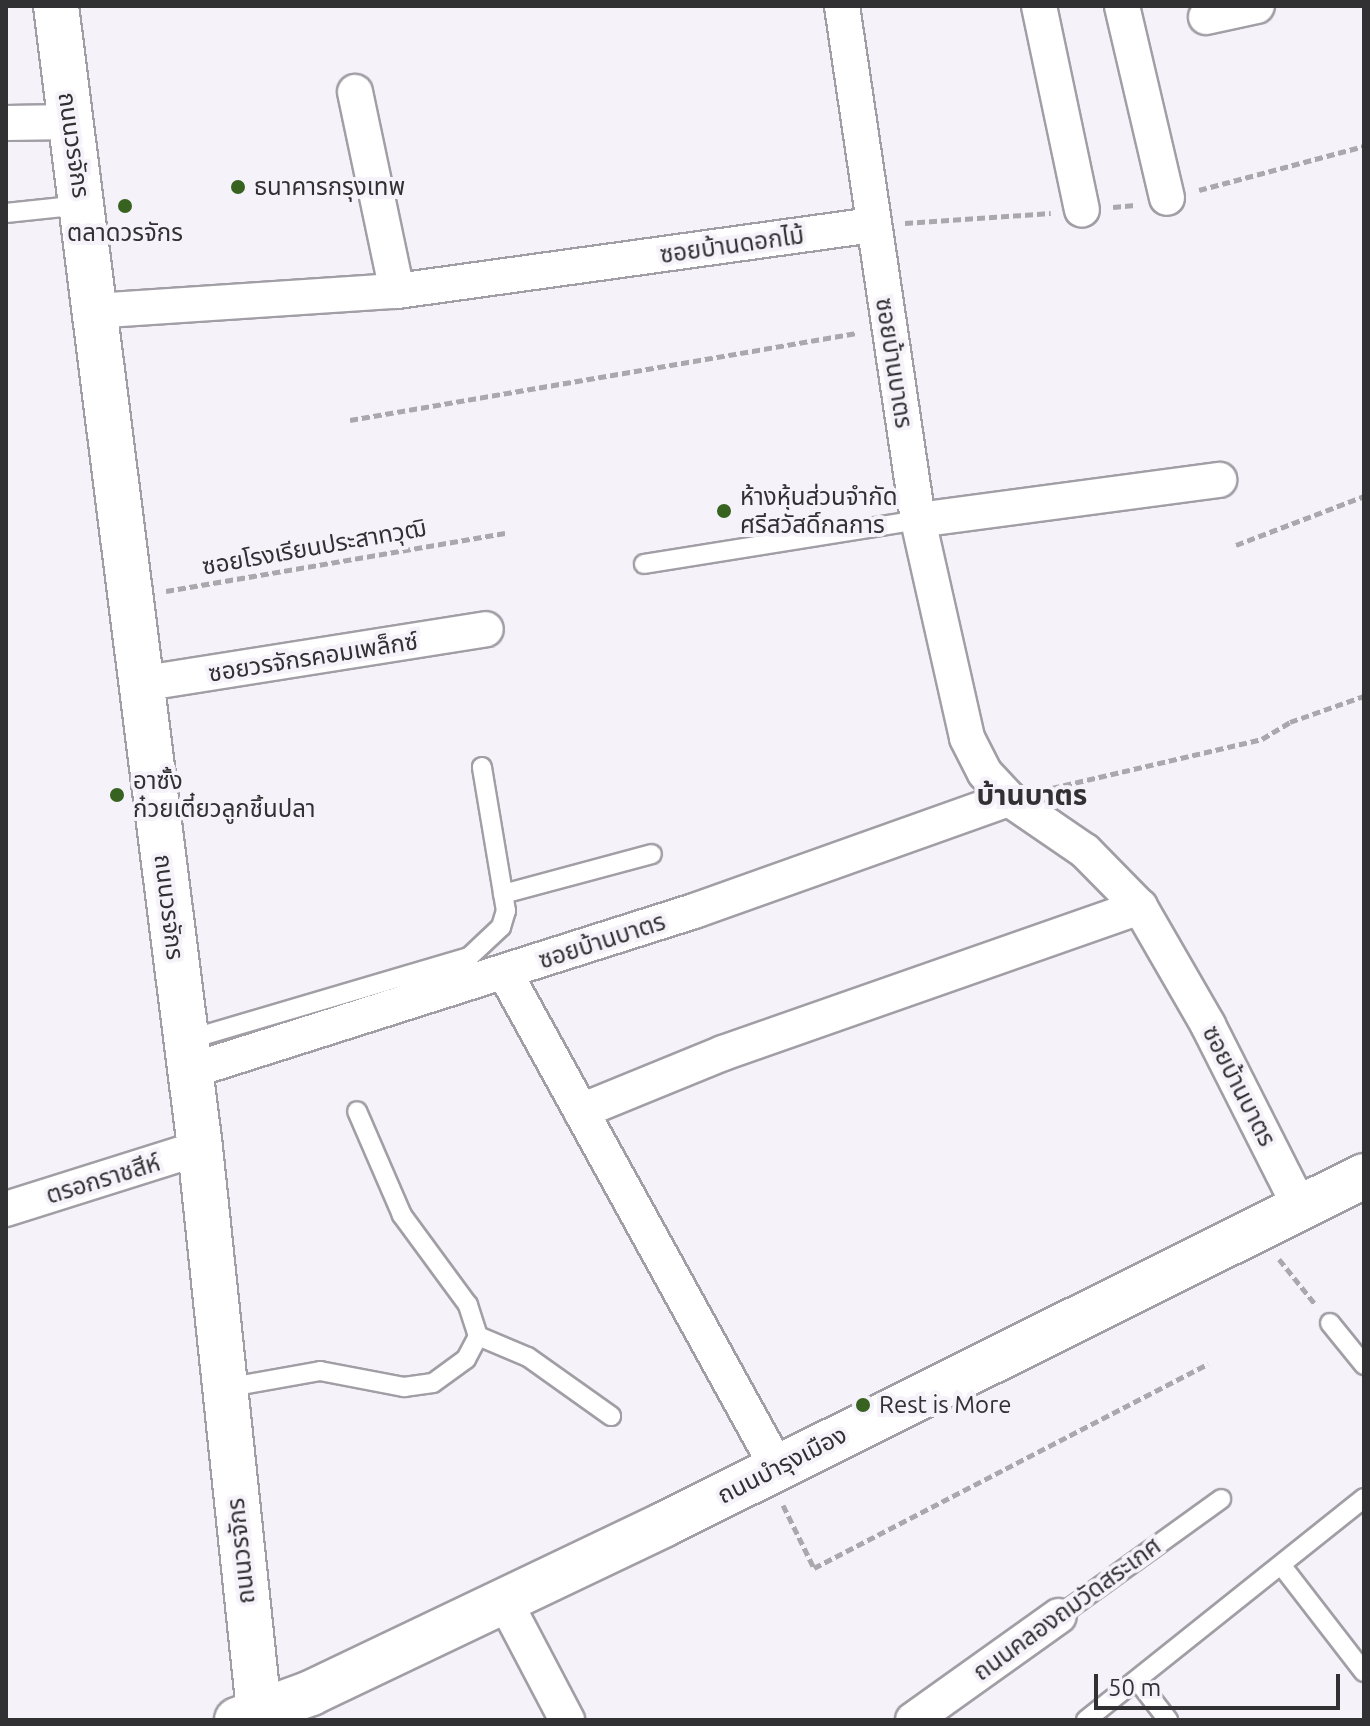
<!DOCTYPE html>
<meta charset="utf-8">
<style>
body{margin:0}
#map{position:relative;width:1370px;height:1726px;overflow:hidden;background:#f6f2f9;font-family:Ubuntu,"Noto Sans Thai",sans-serif}
div>[style]{position:absolute}
.path>*{height:5px;margin-top:-2.5px;transform-origin:0;background:repeating-linear-gradient(90deg,#aba8ad 0 8px,transparent 0 12px)}
.roads{filter:drop-shadow(2px 0 #a29ea5) drop-shadow(-2px 0 #a29ea5) drop-shadow(0 2px #a29ea5) drop-shadow(0 -2px #a29ea5)}
.service>*{height:18px;margin:-9px;padding:0 9px;transform-origin:9px;border-radius:9px;background:#fff}
.minor>*{height:34px;margin:-17px;padding:0 17px;transform-origin:17px;border-radius:17px;background:#fff}
.secondary>*{height:44px;margin:-22px;padding:0 22px;transform-origin:22px;border-radius:22px;background:#fff}
.dots>*{width:22px;height:22px;translate:-50% -50%;box-sizing:border-box;border:4px solid #f6f2f9;border-radius:50%}
span{translate:-50% -50%;white-space:nowrap;text-align:center;line-height:1.15;-webkit-text-stroke:8px #f6f2f9;paint-order:stroke}
.street-label{font-size:24px;color:#313032}
.poi-label{font-size:24px;color:#313032}
.left{translate:0 -50%;text-align:left}
.quarter-label{font-size:28px;color:#313032;font-weight:700}
.frame{position:absolute;inset:0;border:8px solid #313032;pointer-events:none}
.scale{position:absolute;left:1094px;top:1674px;width:246px;height:36px;box-sizing:border-box;border:4px solid #313032;border-top:0;padding-left:10px;font-size:24px;line-height:28px;white-space:nowrap;color:#313032;-webkit-text-stroke:6px #f6f2f9;paint-order:stroke}
</style>
<div id="map">
<div class="path">
<i style="left:1199px;top:190px;width:171px;rotate:-14.9deg"></i>
<i style="left:1113px;top:207px;width:22px;rotate:-5deg"></i>
<i style="left:905px;top:223px;width:146px;rotate:-3.9deg"></i>
<i style="left:350px;top:420px;width:514px;rotate:-9.74deg"></i>
<i style="left:1236px;top:545px;width:137px;rotate:-20.9deg"></i>
<i style="left:166px;top:591px;width:344px;rotate:-9.7deg"></i>
<i style="left:1052px;top:788px;width:216px;rotate:-13.1deg"></i>
<i style="left:1262px;top:739px;width:33px;rotate:-31deg"></i>
<i style="left:1290px;top:722px;width:78px;rotate:-19.4deg"></i>
<i style="left:1279px;top:1259px;width:58px;rotate:51.3deg"></i>
<i style="left:783px;top:1505px;width:70px;rotate:63.8deg"></i>
<i style="left:814px;top:1568px;width:444px;rotate:-27.4deg"></i>
</div>
<div class="roads">
<div class="service">
<i style="left:6px;top:213px;width:76px;rotate:-6deg"></i>
<i style="left:644px;top:564px;width:278px;rotate:-9.1deg"></i>
<i style="left:503px;top:894px;width:154px;rotate:-15deg"></i>
<i style="left:187px;top:1040px;width:294px;rotate:-16.4deg"></i>
<i style="left:469px;top:957px;width:44px;rotate:-43.2deg"></i>
<i style="left:501px;top:927px;width:17px;rotate:-73deg"></i>
<i style="left:506px;top:911px;width:146px;rotate:-99.5deg"></i>
<i style="left:1330px;top:1323px;width:54px;rotate:51deg"></i>
<i style="left:478px;top:1336px;width:54px;rotate:22.8deg"></i>
<i style="left:528px;top:1357px;width:102px;rotate:35.4deg"></i>
<i style="left:225px;top:1388px;width:97px;rotate:-10.1deg"></i>
<i style="left:320px;top:1371px;width:86px;rotate:10.8deg"></i>
<i style="left:404px;top:1387px;width:29px;rotate:-8deg"></i>
<i style="left:433px;top:1383px;width:41px;rotate:-36deg"></i>
<i style="left:466px;top:1359px;width:26px;rotate:-62deg"></i>
<i style="left:478px;top:1336px;width:33px;rotate:-108deg"></i>
<i style="left:468px;top:1305px;width:112px;rotate:-126.3deg"></i>
<i style="left:402px;top:1215px;width:113px;rotate:-113.4deg"></i>
<i style="left:1282px;top:1566px;width:134px;rotate:52.3deg"></i>
<i style="left:1059px;top:1616px;width:200px;rotate:-35.8deg"></i>
<i style="left:1137px;top:1680px;width:51px;rotate:52.2deg"></i>
<i style="left:1086px;top:1720px;width:356px;rotate:-38.6deg"></i>
</div>
<div class="minor">
<i style="left:842px;top:6px;width:520px;rotate:81.59deg"></i>
<i style="left:918px;top:520px;width:223px;rotate:77.3deg"></i>
<i style="left:967px;top:738px;width:39px;rotate:63deg"></i>
<i style="left:985px;top:773px;width:35px;rotate:47deg"></i>
<i style="left:1009px;top:799px;width:92px;rotate:34.4deg"></i>
<i style="left:1085px;top:851px;width:78px;rotate:45.5deg"></i>
<i style="left:1140px;top:907px;width:136px;rotate:60deg"></i>
<i style="left:1208px;top:1025px;width:204px;rotate:63.2deg"></i>
<i style="left:1039px;top:6px;width:208px;rotate:78.1deg"></i>
<i style="left:1122px;top:6px;width:197px;rotate:76.8deg"></i>
<i style="left:1206px;top:17px;width:52px;rotate:-12.2deg"></i>
<i style="left:355px;top:92px;width:203px;rotate:78.1deg"></i>
<i style="left:6px;top:123px;width:65px;rotate:-0.9deg"></i>
<i style="left:93px;top:311px;width:305px;rotate:-3.8deg"></i>
<i style="left:397px;top:291px;width:481px;rotate:-7.9deg"></i>
<i style="left:918px;top:520px;width:304px;rotate:-7.6deg"></i>
<i style="left:140px;top:684px;width:350px;rotate:-9deg"></i>
<i style="left:505px;top:973px;width:564px;rotate:61.16deg"></i>
<i style="left:190px;top:1071px;width:529px;rotate:-17.61deg"></i>
<i style="left:694px;top:911px;width:334px;rotate:-19.6deg"></i>
<i style="left:581px;top:1111px;width:153px;rotate:-22.2deg"></i>
<i style="left:723px;top:1053px;width:442px;rotate:-19.3deg"></i>
<i style="left:6px;top:1209px;width:203px;rotate:-17.5deg"></i>
<i style="left:504px;top:1600px;width:136px;rotate:62.3deg"></i>
<i style="left:913px;top:1720px;width:179px;rotate:-35.5deg"></i>
</div>
<div class="secondary">
<i style="left:56px;top:6px;width:1151px;rotate:82.81deg"></i>
<i style="left:200px;top:1148px;width:575px;rotate:84.01deg"></i>
<i style="left:237px;top:1720px;width:79px;rotate:-20deg"></i>
<i style="left:311px;top:1693px;width:390px;rotate:-25.5deg"></i>
<i style="left:663px;top:1525px;width:783px;rotate:-26.47deg"></i>
</div>
</div>
<div class="dots">
<i style="left:238px;top:187px;background:#376220"></i>
<i style="left:125px;top:206px;background:#376220"></i>
<i style="left:724px;top:511px;background:#376220"></i>
<i style="left:117px;top:795px;background:#376220"></i>
<i style="left:863px;top:1405px;background:#376220"></i>
</div>
<div class="street-label">
<span style="left:74px;top:145px;rotate:82deg">ถนนวรจักร</span>
<span style="left:732px;top:245px;rotate:-8deg">ซอยบ้านดอกไม้</span>
<span style="left:894px;top:363px;rotate:81deg">ซอยบ้านบาตร</span>
<span style="left:314px;top:547px;rotate:-10deg">ซอยโรงเรียนประสาทวุฒิ</span>
<span style="left:313px;top:657px;rotate:-9deg">ซอยวรจักรคอมเพล็กซ์</span>
<span style="left:169px;top:907px;rotate:83deg">ถนนวรจักร</span>
<span style="left:602px;top:941px;rotate:-18deg">ซอยบ้านบาตร</span>
<span style="left:1239px;top:1086px;rotate:63deg">ซอยบ้านบาตร</span>
<span style="left:103px;top:1179px;rotate:-17deg">ตรอกราชสีห์</span>
<span style="left:782px;top:1465px;rotate:-27deg">ถนนบำรุงเมือง</span>
<span style="left:241px;top:1551px;rotate:-96deg">ถนนวรจักร</span>
<span style="left:1067px;top:1609px;rotate:-36deg">ถนนคลองถมวัดสระเกศ</span>
</div>
<div class="poi-label">
<span class="left" style="left:254px;top:187px">ธนาคารกรุงเทพ</span>
<span style="left:125px;top:233px">ตลาดวรจักร</span>
<span class="left" style="left:740px;top:511px">ห้างหุ้นส่วนจำกัด<br>ศรีสวัสดิ์กลการ</span>
<span class="left" style="left:133px;top:795px">อาซั้ง<br>ก๋วยเตี๋ยวลูกชิ้นปลา</span>
<span class="left" style="left:879px;top:1405px">Rest is More</span>
</div>
<div class="quarter-label">
<span style="left:1032px;top:795px">บ้านบาตร</span>
</div>
<div class="frame"></div>
<div class="scale">50 m</div>
</div>
